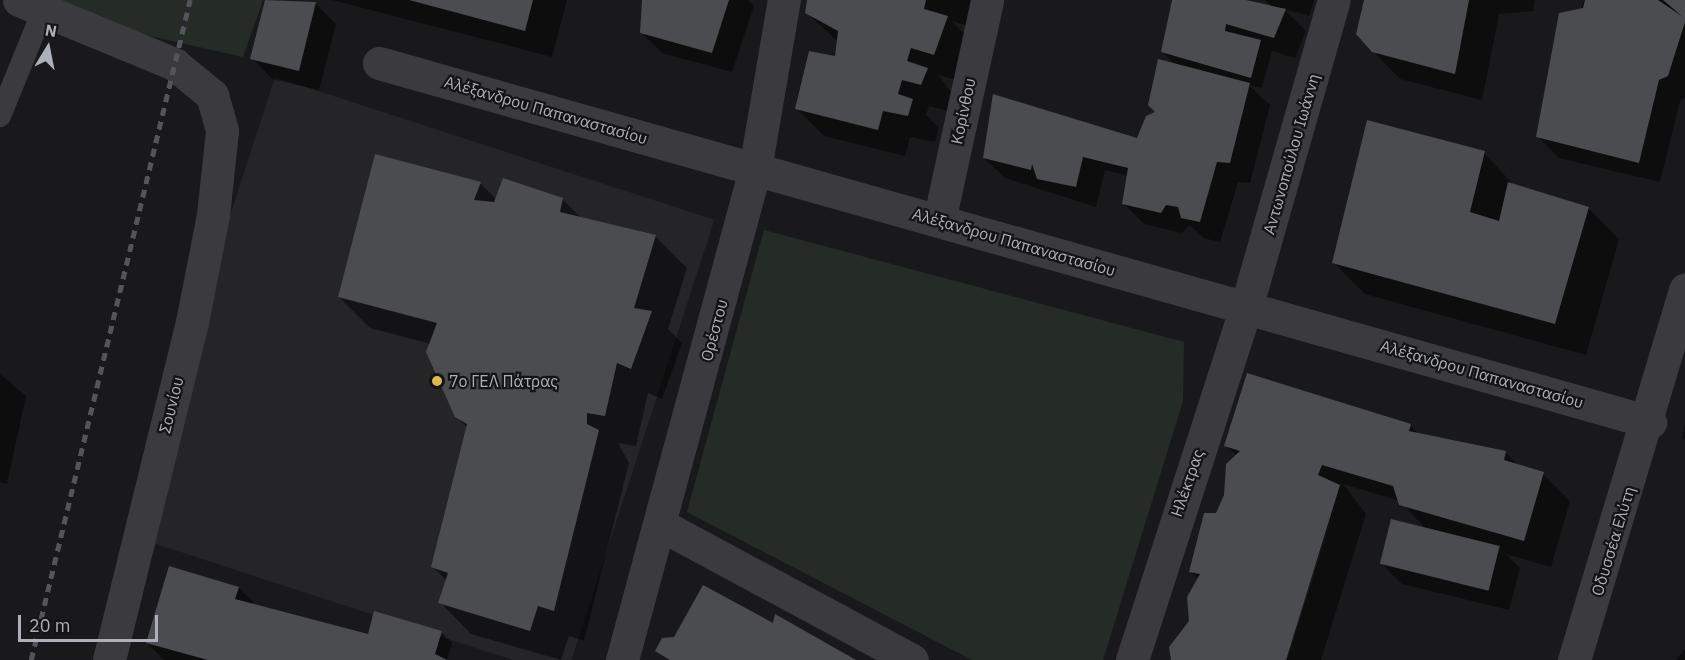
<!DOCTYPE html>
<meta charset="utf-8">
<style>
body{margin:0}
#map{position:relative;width:1685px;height:660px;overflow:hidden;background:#19191b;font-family:"IBM Plex Sans",sans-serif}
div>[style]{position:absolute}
.built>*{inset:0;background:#252528;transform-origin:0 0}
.green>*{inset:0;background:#252c27}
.shadow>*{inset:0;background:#0007}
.building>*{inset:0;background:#4b4c50;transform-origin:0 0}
.lane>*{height:22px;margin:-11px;padding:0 11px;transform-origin:11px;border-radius:11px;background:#3b3b3f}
.street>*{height:33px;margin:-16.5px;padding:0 16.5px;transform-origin:16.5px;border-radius:16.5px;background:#3b3b3f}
.rail>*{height:4.5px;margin-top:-2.25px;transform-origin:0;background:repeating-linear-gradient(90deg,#54555a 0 8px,transparent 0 14px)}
.dots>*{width:16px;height:16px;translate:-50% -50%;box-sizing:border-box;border:3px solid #141416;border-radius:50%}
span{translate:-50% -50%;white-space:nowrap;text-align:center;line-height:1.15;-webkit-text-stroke:4.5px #141416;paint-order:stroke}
.street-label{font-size:16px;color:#adb0b9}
.poi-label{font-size:16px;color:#adb0b9}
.left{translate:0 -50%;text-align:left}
.north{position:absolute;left:18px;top:18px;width:60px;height:60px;-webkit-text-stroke:4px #141416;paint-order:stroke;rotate:10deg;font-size:16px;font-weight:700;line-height:24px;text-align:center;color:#adb0b9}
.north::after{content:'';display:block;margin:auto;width:21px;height:27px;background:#adb0b9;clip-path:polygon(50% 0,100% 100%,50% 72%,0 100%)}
.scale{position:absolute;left:18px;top:615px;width:140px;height:27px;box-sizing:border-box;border:3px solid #adb0b9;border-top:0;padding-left:8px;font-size:18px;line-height:21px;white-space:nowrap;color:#adb0b9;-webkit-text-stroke:4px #141416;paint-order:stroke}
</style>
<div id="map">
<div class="built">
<i style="left:275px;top:77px;width:462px;height:481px;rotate:18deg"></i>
</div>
<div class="green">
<i style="clip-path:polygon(57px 0,263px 0,243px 57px,137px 33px)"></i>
<i style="clip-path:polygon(764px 230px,1184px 342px,1183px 401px,1103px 660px,972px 660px,687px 512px)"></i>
</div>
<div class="shadow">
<i style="clip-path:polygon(267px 0,315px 3px,336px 24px,319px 90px,272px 79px,252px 58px)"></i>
<i style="clip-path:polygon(332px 0,567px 0,552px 57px)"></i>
<i style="clip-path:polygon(644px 0,748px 0,754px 6px,732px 72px,662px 53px,641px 32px)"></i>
<i style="clip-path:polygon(809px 0,974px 0,976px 28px,951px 21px,975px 44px,961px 81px,938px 75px,955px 97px,948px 111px,929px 106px,926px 115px,939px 128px,935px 142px,910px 137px,905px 156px,824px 136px,797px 109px,836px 57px,838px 42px,807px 13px)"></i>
<i style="clip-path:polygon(1172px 0,1247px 0,1272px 7px,1265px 0,1314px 0,1309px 16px,1284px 9px,1306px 31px,1295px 58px,1272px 51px,1262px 88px,1249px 85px,1270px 105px,1250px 183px,1238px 182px,1220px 242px,1203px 238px,1190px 225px,1182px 233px,1144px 224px,1123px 203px,1130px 176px,1105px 170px,1096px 207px,1005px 178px,984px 158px,1136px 139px,1157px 112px,1176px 65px,1162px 52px)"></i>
<i style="clip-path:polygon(1366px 0,1535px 0,1533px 11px,1499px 14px,1482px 100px,1400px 79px,1373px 51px)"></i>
<i style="clip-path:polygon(1584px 0,1685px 0,1685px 98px,1680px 101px,1660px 182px,1559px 158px,1538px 137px)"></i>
<i style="clip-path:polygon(1484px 153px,1515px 186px,1588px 208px,1619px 239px,1586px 355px,1365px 294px,1334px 263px)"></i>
<i style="clip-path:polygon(480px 183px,496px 199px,562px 199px,582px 219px,656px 237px,687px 268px,668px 329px,682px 343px,662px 399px,648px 393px,636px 446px,618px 443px,629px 463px,584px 641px,569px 636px,561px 660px,471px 634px,440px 602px,447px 581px,432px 566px,468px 428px,456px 416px,431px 344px,370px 328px,339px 297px)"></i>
<i style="clip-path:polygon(0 374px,26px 396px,7px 484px,0 482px)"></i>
<i style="clip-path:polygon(1410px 425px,1420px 435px,1505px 452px,1520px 467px,1543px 474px,1570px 501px,1551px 567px,1506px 554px,1520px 568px,1509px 610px,1402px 584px,1382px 564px,1426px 529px,1400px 501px,1343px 484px,1366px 514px,1321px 660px,1287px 660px,1337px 500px,1284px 660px,1172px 660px,1191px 621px,1199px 579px,1191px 572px,1226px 495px,1237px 456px,1226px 445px)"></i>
<i style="clip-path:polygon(1685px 425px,1685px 440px,1682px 437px)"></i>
<i style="clip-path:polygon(170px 567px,239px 588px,258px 607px,375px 639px,441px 632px,452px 643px,447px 660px,164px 660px,147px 643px)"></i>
<i style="clip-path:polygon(1685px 649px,1685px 660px,1676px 660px)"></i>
</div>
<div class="building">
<i style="clip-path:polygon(265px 0,316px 2px,299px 71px,250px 59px)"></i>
<i style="clip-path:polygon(409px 0,533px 0,525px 31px)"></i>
<i style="clip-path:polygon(642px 0,729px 0,712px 53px,640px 33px)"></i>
<i style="clip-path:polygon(807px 0,926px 0,924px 9px,948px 16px,934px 55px,911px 48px,907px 61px,928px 68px,921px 85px,902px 80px,898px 94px,913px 99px,908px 116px,883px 111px,878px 130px,795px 109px,809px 51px,835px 56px,838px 31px,805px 13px)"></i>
<i style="clip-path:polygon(1172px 0,1246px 0,1286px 9px,1274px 38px,1226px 24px,1225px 31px,1261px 40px,1251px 78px,1161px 52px)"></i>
<i style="clip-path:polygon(1364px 0,1469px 0,1455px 74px,1372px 52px,1356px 34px)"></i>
<i style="clip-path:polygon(1585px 0,1658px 0,1683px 17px,1663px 0,1685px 0,1685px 22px,1668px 76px,1659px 80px,1639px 163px,1536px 137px,1559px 13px,1583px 8px)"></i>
<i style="clip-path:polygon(1158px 59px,1250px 83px,1230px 163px,1217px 162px,1200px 222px,1181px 218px,1178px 207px,1166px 205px,1161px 213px,1122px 204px,1128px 168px,1083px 157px,1076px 187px,1037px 179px,1032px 164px,1031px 170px,983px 158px,993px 94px,1137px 138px,1146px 116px,1155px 112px,1148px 105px)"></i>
<i style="clip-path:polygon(1367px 120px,1485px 151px,1470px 212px,1499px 221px,1508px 182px,1589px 207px,1555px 324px,1332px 263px)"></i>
<i style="clip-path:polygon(375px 154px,481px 182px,474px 200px,494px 202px,503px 178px,563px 198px,560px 212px,656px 235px,634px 308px,652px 311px,631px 369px,617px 363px,605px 416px,587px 413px,587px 424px,599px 430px,554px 611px,538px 606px,530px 631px,438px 603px,448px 573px,431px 567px,467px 424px,455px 417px,426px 352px,437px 323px,338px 297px)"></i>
<i style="clip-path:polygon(1247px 373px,1411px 424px,1409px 431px,1506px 451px,1504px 460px,1544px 472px,1524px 541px,1399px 505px,1393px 486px,1322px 465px,1318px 475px,1340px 485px,1286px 660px,1171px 660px,1169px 647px,1189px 621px,1187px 597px,1200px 574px,1189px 572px,1204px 513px,1216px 513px,1224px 495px,1226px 464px,1240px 451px,1224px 446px)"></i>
<i style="left:1391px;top:519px;width:112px;height:46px;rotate:14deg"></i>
<i style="clip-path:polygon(169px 566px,239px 587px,235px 599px,368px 634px,374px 611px,442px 631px,435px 654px,447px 660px,208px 660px,146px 643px)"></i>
<i style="clip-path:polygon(703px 585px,773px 623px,775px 614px,856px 660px,670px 660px,655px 651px,662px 638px,674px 637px)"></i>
</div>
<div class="lane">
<i style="left:0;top:116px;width:117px;rotate:-67.8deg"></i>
</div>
<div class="street">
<i style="left:19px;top:0;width:168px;rotate:22.4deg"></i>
<i style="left:174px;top:64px;width:49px;rotate:39.2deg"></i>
<i style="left:212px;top:95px;width:37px;rotate:74deg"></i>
<i style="left:222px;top:131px;width:84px;rotate:96.1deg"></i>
<i style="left:213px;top:215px;width:109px;rotate:101.1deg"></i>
<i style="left:192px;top:322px;width:348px;rotate:103.8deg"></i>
<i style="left:379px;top:63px;width:1321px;rotate:15.77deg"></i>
<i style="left:939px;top:221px;width:226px;rotate:-77.7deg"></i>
<i style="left:661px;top:525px;width:285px;rotate:28.3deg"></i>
<i style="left:622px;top:660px;width:509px;rotate:-74.84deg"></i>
<i style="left:755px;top:169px;width:171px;rotate:-80.3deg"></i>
<i style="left:1132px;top:660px;width:370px;rotate:-72.1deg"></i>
<i style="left:1246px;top:308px;width:320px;rotate:-74.1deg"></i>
<i style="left:1574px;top:660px;width:387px;rotate:-73.3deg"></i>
</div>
<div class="rail">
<i style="left:31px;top:660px;width:679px;rotate:-76.46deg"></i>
</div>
<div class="dots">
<i style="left:437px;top:381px;background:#dcb84f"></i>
</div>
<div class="street-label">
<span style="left:546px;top:110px;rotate:16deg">Αλέξανδρου Παπαναστασίου</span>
<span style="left:963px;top:111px;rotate:-78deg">Κορίνθου</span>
<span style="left:1291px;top:154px;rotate:-74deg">Αντωνοπούλου Ιωάννη</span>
<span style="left:1014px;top:242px;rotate:16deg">Αλέξανδρου Παπαναστασίου</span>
<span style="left:714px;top:330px;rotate:-75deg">Ορέστου</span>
<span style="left:1482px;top:374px;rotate:16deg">Αλέξανδρου Παπαναστασίου</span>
<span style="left:171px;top:405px;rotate:-76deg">Σουνίου</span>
<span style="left:1187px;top:483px;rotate:-71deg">Ηλέκτρας</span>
<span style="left:1613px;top:541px;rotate:-73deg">Οδυσσέα Ελύτη</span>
</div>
<div class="poi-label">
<span class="left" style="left:449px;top:381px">7ο ΓΕΛ Πάτρας</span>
</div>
<div class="north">N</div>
<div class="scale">20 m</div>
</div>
